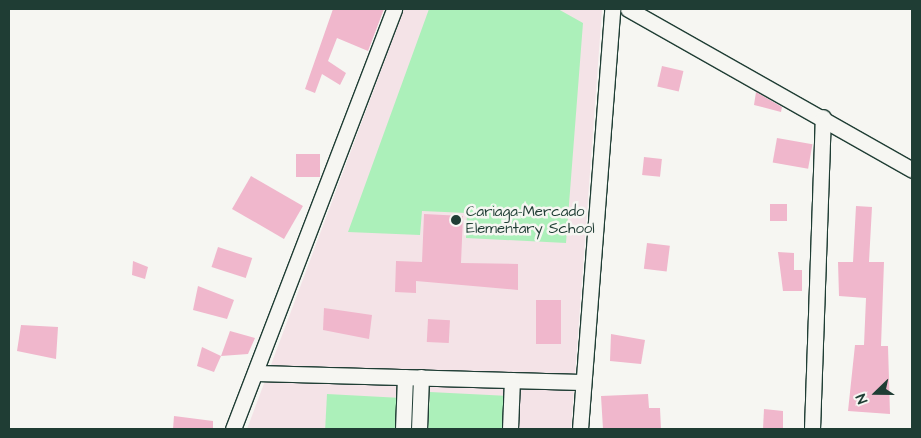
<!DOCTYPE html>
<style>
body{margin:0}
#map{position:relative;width:921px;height:438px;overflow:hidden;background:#f6f6f2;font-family:"Architects Daughter",sans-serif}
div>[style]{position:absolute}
.built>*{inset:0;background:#f4e3e7}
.green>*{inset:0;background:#acf0ba;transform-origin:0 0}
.building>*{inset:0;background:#f0b7cc;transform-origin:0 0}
.roads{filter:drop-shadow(1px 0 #1f3d34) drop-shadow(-1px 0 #1f3d34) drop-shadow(0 1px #1f3d34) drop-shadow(0 -1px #1f3d34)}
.street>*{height:15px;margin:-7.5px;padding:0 7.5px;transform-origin:7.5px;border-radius:7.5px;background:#f6f6f2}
.dots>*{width:14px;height:14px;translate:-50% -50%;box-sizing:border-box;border:2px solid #f6f6f2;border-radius:50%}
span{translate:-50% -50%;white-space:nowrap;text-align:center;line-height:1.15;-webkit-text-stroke:5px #f6f6f2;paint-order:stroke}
.poi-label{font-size:15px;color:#1f3d34}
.left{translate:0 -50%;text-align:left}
.frame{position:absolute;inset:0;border:10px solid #1f3d34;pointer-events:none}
.north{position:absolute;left:851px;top:368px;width:50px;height:50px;-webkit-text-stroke:4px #f6f6f2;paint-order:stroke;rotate:248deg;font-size:14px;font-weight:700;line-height:20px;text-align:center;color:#1f3d34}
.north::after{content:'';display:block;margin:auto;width:18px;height:22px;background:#1f3d34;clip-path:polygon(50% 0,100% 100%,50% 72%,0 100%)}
</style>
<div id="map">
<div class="built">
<i style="clip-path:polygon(404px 9px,602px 10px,571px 429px,247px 429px)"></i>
</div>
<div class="green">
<i style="clip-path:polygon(429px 9px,558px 9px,583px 23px,566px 243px,466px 238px,467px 213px,422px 211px,420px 235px,348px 232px)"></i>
<i style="left:430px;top:392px;width:74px;height:37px;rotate:3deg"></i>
<i style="left:327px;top:394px;width:70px;height:35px;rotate:3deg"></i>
</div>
<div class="building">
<i style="clip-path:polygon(333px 9px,384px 9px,368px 51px,337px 38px,328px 61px,346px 73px,340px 85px,322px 74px,315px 93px,305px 89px)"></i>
<i style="left:662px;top:66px;width:22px;height:21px;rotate:13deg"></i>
<i style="clip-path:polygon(756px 92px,782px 107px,781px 112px,754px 105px)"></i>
<i style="left:777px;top:138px;width:36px;height:25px;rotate:10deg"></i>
<i style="left:320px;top:154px;width:23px;height:24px;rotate:90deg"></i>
<i style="left:644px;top:157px;width:18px;height:18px;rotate:6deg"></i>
<i style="left:251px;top:176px;width:60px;height:38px;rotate:30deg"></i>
<i style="left:787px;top:204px;width:17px;height:17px;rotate:90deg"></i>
<i style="clip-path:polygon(856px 206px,872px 207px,869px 262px,884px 262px,881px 346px,888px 346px,890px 414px,848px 411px,855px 345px,864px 345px,866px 298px,839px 296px,838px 262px,853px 262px)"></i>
<i style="clip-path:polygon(424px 214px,463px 216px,461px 263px,518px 264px,518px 290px,416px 281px,416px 293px,395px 292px,396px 261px,422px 262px)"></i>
<i style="left:647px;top:243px;width:23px;height:26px;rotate:7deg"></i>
<i style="left:218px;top:247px;width:36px;height:21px;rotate:18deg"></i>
<i style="clip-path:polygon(778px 252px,794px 253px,794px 270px,802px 270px,802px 291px,783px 291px)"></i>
<i style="clip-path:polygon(133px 261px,148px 267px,145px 279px,132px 275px)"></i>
<i style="clip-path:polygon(198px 286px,234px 300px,227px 319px,193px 310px)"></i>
<i style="left:536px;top:300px;width:25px;height:44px"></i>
<i style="clip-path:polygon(324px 308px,372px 315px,369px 339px,323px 330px)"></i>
<i style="left:428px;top:319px;width:22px;height:23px;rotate:3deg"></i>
<i style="clip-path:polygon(21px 325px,58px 327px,56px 359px,17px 351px)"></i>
<i style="clip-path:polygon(230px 331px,255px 338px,248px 354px,221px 356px)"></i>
<i style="clip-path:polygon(611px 334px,645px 340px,641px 364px,610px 361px)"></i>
<i style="clip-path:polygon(202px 347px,221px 356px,214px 372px,197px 366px)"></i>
<i style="clip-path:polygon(648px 394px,649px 408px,660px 408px,661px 429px,603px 429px,601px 396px)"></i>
<i style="clip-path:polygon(764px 409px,783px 411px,783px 429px,763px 429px)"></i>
<i style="clip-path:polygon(174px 416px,213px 421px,213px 429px,173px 429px)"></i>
</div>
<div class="roads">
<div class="street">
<i style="left:628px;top:9px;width:326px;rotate:29.5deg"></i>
<i style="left:255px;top:373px;width:328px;rotate:1.6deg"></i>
<i style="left:233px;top:429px;width:450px;rotate:-69deg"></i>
<i style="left:403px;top:429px;width:52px;rotate:-87.8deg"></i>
<i style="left:419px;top:429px;width:52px;rotate:-87.8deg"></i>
<i style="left:510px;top:429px;width:49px;rotate:-87.7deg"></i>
<i style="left:580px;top:429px;width:421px;rotate:-85.6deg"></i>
<i style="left:812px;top:429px;width:312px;rotate:-88deg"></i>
</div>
</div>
<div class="dots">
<i style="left:456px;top:220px;background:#1f3d34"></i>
</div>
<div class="poi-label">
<span class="left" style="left:466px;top:220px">Cariaga-Mercado<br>Elementary School</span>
</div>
<div class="frame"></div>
<div class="north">N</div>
</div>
